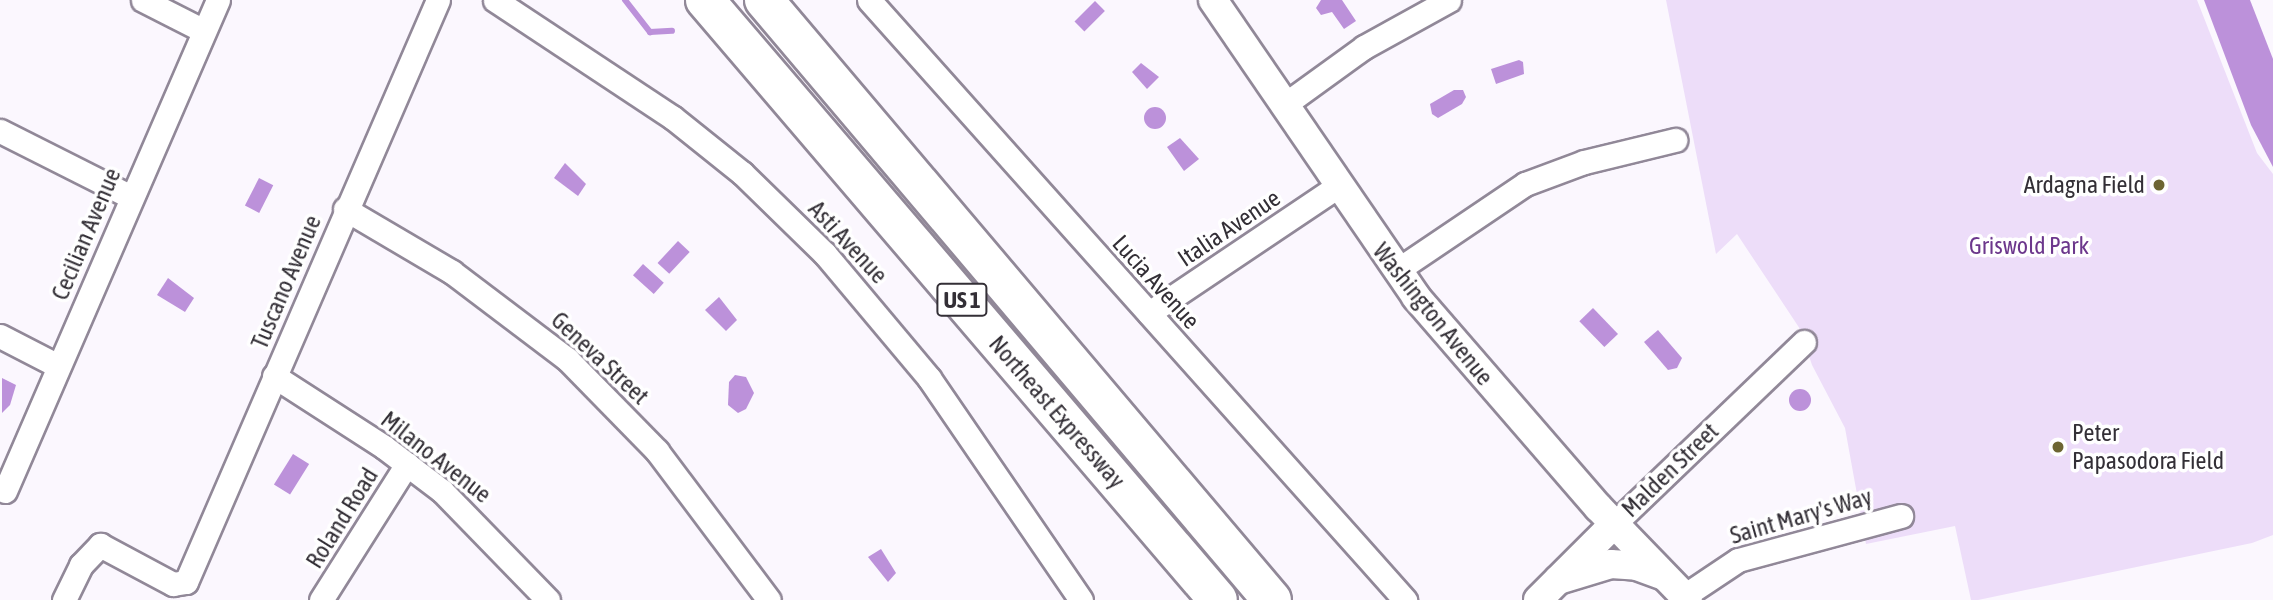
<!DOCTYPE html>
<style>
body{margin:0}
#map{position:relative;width:2273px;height:600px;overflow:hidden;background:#fbf7fe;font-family:"Asap Condensed",sans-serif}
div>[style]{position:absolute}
.green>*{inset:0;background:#edddf9}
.water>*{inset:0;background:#bc91da;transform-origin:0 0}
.round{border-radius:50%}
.stream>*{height:6px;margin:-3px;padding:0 3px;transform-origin:3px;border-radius:3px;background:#bc91da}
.roads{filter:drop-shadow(2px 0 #918898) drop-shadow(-2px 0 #918898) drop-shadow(0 2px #918898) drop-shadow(0 -2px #918898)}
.minor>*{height:23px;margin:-11.5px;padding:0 11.5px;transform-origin:11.5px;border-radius:11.5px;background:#fff}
.tertiary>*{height:28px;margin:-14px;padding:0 14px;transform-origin:14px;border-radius:14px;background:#fff}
.motorway>*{height:38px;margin:-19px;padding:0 19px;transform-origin:19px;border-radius:19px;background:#fff}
.dots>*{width:19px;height:19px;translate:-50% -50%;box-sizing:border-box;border:4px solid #fff;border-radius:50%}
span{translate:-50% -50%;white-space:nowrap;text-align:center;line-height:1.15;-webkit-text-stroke:7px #fff;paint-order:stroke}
.shield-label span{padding:2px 5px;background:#fff;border:2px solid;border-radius:5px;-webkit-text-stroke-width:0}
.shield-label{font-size:23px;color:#332f36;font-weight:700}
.poi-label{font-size:24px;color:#332f36}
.right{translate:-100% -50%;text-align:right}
.left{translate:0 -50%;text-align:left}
.street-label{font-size:24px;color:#332f36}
.park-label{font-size:24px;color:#6c378c}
</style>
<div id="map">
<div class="green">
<i style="clip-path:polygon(1666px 0,2197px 0,2257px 153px,2273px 174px,2273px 535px,2252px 543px,1978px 600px,1971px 600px,1955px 526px,1866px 544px,1845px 428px,1812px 365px,1800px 329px,1737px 234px,1716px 254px)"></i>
</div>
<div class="water">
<i style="clip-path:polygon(1321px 0,1342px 0,1356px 21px,1344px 29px,1332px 12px,1321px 15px,1316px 8px)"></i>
<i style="clip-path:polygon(2204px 0,2250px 0,2273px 59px,2273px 167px,2251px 125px)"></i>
<i style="left:1095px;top:1px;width:14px;height:29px;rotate:45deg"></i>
<i style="clip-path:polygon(1519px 60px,1523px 62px,1524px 74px,1496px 84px,1491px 69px)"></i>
<i style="clip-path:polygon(1141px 63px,1159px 77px,1147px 89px,1132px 72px)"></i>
<i style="clip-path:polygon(1454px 90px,1463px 90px,1466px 97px,1462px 104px,1438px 118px,1432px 114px,1430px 104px)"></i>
<i class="round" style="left:1144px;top:107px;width:22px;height:22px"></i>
<i style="clip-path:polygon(1180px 138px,1199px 159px,1184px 171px,1167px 147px)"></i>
<i style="clip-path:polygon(565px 163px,586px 184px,578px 196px,554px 178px)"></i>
<i style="left:259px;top:178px;width:16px;height:31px;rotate:27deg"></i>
<i style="left:678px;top:241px;width:16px;height:30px;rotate:43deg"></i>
<i style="left:643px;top:264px;width:28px;height:15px;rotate:42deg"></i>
<i style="clip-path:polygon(168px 278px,194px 298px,185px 312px,157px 295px)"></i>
<i style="clip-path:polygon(719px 297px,737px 320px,726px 331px,705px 310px)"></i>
<i style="left:1593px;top:308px;width:36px;height:19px;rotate:46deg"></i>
<i style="clip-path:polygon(1658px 330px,1682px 358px,1677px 368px,1668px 370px,1644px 342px)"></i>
<i style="clip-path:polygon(735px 375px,746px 377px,754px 393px,746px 409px,738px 413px,728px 405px,729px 382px)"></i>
<i style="clip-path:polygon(2px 378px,16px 385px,10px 405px,2px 413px)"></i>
<i class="round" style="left:1789px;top:389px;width:22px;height:22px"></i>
<i style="left:293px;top:454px;width:19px;height:36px;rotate:32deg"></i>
<i style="clip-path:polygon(881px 549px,896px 573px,888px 582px,868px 557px)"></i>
</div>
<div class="stream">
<i style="left:625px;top:0;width:41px;rotate:52deg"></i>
<i style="left:650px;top:32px;width:22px;rotate:-3deg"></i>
</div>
<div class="roads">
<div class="minor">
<i style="left:143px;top:0;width:68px;rotate:26.9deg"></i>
<i style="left:495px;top:0;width:212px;rotate:33.5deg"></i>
<i style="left:672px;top:117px;width:90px;rotate:38.7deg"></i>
<i style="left:742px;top:173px;width:116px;rotate:44.3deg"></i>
<i style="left:825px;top:254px;width:162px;rotate:50deg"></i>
<i style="left:929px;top:378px;width:269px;rotate:55.6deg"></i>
<i style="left:869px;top:0;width:805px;rotate:48.22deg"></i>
<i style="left:1284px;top:105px;width:99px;rotate:-35.9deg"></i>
<i style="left:1364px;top:47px;width:97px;rotate:-28.9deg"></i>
<i style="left:0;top:131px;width:147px;rotate:26.7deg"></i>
<i style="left:345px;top:209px;width:124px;rotate:30.5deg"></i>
<i style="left:452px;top:272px;width:144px;rotate:37.1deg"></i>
<i style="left:567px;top:359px;width:129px;rotate:45.6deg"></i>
<i style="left:657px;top:451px;width:186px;rotate:53.1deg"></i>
<i style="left:1396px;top:271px;width:156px;rotate:-34deg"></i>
<i style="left:1525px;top:184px;width:63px;rotate:-20.4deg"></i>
<i style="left:1584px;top:162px;width:94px;rotate:-13.6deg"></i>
<i style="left:1149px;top:313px;width:228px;rotate:-33.9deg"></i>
<i style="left:0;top:336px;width:65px;rotate:27.3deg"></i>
<i style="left:274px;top:376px;width:131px;rotate:32.8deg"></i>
<i style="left:384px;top:447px;width:73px;rotate:37.2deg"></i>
<i style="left:442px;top:491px;width:152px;rotate:45.8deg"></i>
<i style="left:5px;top:491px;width:535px;rotate:-66.55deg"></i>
<i style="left:1614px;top:524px;width:263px;rotate:-43.8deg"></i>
<i style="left:1684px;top:596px;width:65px;rotate:-33.7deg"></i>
<i style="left:1738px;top:560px;width:169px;rotate:-15.1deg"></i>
<i style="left:64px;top:600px;width:39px;rotate:-64deg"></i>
<i style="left:81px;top:565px;width:28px;rotate:-46deg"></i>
<i style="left:100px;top:545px;width:83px;rotate:28.1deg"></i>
<i style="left:173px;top:584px;width:13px;rotate:-9deg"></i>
<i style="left:186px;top:582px;width:634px;rotate:-66.59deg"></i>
<i style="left:321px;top:600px;width:161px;rotate:-57.7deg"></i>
</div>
<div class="tertiary">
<i style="left:1213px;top:0;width:360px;rotate:55.6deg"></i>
<i style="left:1416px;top:297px;width:278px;rotate:49.1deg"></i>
<i style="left:1598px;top:507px;width:129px;rotate:45.9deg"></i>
<i style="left:1558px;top:580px;width:55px;rotate:-16.8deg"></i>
<i style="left:1611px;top:564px;width:26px;rotate:4deg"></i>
<i style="left:1637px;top:566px;width:27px;rotate:20deg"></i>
<i style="left:1538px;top:600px;width:107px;rotate:-45deg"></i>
</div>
<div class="motorway">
<i style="left:705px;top:0;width:789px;rotate:49.47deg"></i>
<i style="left:764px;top:0;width:786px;rotate:49.75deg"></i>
</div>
</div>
<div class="dots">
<i style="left:2159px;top:185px;background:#6d6532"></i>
<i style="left:2058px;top:447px;background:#6d6532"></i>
</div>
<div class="shield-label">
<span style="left:962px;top:300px">US 1</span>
</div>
<div class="poi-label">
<span class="right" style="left:2145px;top:185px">Ardagna Field</span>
<span class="left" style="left:2072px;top:447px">Peter<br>Papasodora Field</span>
</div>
<div class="street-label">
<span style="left:1229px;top:228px;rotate:-34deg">Italia Avenue</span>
<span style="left:86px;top:234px;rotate:-67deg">Cecilian Avenue</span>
<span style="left:848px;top:242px;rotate:47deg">Asti Avenue</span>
<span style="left:286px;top:282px;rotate:-67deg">Tuscano Avenue</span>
<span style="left:1156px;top:282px;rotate:48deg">Lucia Avenue</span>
<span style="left:1433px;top:314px;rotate:51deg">Washington Avenue</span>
<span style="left:600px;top:358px;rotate:43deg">Geneva Street</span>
<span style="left:1057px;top:412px;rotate:49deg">Northeast Expressway</span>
<span style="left:436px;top:457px;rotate:38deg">Milano Avenue</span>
<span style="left:1670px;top:470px;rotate:-44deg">Malden Street</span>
<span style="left:1801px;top:516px;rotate:-16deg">Saint Mary's Way</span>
<span style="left:342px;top:518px;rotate:-58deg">Roland Road</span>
</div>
<div class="park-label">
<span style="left:2029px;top:246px">Griswold Park</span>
</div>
</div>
